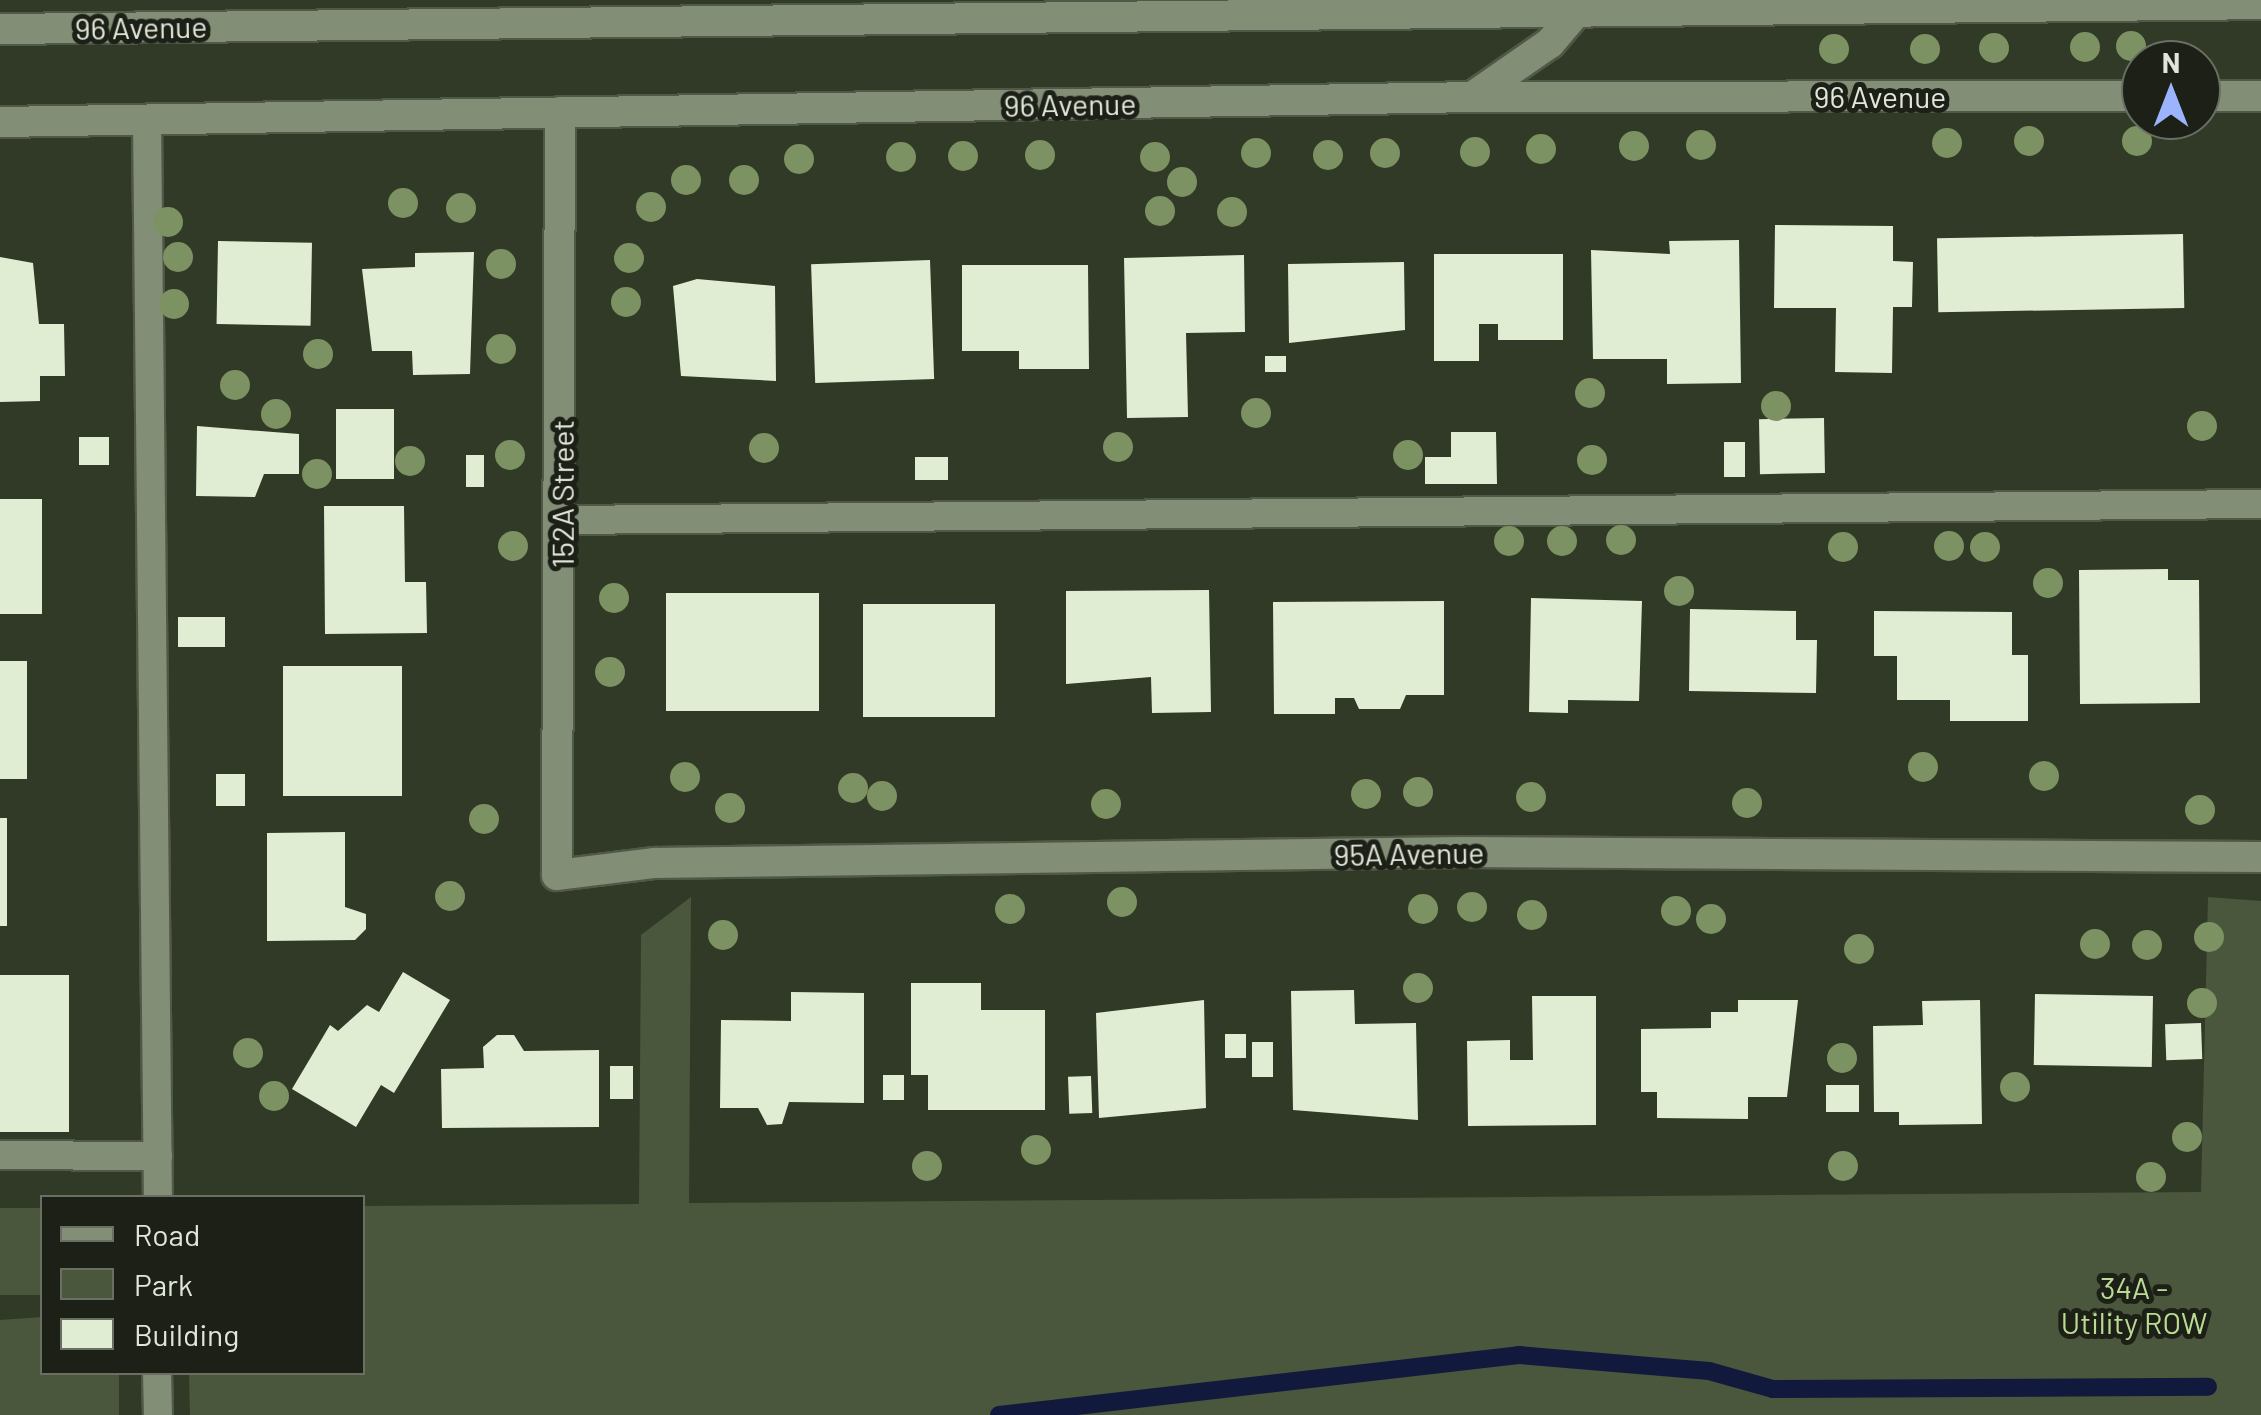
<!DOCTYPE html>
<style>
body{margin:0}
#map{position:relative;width:2261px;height:1415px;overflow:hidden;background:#313a26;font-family:Barlow,sans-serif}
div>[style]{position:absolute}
.green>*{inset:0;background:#4b573c;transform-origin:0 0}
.stream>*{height:18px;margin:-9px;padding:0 9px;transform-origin:9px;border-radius:9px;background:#111a3d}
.building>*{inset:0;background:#e1edd3;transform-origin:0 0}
.roads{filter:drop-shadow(2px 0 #515847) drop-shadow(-2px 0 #515847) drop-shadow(0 2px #515847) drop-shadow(0 -2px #515847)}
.service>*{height:28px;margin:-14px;padding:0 14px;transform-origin:14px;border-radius:14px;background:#838e76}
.minor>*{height:30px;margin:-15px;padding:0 15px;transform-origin:15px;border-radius:15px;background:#838e76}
.secondary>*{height:30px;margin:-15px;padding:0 15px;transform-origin:15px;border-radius:15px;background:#838e76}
.trees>*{width:30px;height:30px;margin:-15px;border-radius:50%;background:#7d9262}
span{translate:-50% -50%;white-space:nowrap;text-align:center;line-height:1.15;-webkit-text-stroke:10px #1c2016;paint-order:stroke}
.street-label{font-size:30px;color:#e0e6d9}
.park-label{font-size:30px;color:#bbda93}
.legend{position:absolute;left:40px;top:1195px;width:325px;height:180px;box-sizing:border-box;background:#1c2016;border:2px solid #6a6f64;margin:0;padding:12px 18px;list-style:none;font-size:30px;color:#e0e6d9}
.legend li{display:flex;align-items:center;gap:20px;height:50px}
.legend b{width:50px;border:2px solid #6a6f64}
.north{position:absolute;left:2121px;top:40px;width:100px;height:100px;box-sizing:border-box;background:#1c2016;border:2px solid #6a6f64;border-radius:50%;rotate:0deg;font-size:28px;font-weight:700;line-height:40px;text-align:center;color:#e0e6d9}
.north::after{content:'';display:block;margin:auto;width:35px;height:45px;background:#9cb4fd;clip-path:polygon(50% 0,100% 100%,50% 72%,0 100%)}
</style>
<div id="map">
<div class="green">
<i style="clip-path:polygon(691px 897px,689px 1203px,2201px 1192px,2208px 897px,2261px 901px,2261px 1415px,190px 1415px,189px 1373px,362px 1372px,363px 1206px,639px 1204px,641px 935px)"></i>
<i style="left:0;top:1208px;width:42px;height:87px"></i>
<i style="clip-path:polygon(42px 1317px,42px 1372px,119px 1373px,119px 1415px,0 1415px,0 1320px)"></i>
</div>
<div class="stream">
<i style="left:999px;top:1415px;width:523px;rotate:-6.58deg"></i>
<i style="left:1519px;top:1355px;width:191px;rotate:4.8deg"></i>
<i style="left:1709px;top:1371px;width:66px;rotate:15.7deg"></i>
<i style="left:1773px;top:1389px;width:435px;rotate:-0.3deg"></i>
</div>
<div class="building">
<i style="clip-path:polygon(1775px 225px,1893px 226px,1893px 261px,1913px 262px,1912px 307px,1893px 307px,1892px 373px,1835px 372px,1836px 308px,1774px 308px)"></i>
<i style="left:2183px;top:234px;width:74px;height:246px;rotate:89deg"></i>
<i style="clip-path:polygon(1739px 240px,1741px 383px,1667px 384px,1667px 359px,1593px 359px,1591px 250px,1670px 254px,1669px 241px)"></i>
<i style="left:218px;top:241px;width:94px;height:83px;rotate:1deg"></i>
<i style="clip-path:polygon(474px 252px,470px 374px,413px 375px,412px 351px,372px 351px,362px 269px,415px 267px,415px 253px)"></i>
<i style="clip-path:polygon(1434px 254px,1563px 254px,1563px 340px,1498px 340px,1498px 324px,1479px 324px,1479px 361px,1434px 361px)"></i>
<i style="clip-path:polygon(1244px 255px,1245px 332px,1186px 333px,1188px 417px,1127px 418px,1124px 258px)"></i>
<i style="clip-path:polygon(0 257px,33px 263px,39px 324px,64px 324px,65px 376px,40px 376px,40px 401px,0 402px)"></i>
<i style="left:930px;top:260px;width:119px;height:119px;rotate:88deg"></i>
<i style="clip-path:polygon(1404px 262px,1405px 330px,1289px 343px,1288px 264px)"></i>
<i style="clip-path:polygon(962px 265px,1088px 265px,1089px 369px,1019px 369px,1019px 351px,962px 351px)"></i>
<i style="clip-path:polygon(697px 279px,775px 286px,776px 381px,681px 376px,673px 286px)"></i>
<i style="left:1265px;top:356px;width:21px;height:16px"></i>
<i style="left:336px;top:409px;width:58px;height:70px"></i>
<i style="left:1824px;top:418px;width:55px;height:65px;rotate:89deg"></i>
<i style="clip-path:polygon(197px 426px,299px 434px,299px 474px,264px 474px,255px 497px,196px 496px)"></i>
<i style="clip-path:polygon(1451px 432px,1496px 432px,1497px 484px,1425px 484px,1425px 457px,1451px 457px)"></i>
<i style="left:79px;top:437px;width:30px;height:28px"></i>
<i style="left:1724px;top:442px;width:21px;height:35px"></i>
<i style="left:466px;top:455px;width:18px;height:32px"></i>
<i style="left:948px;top:457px;width:23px;height:33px;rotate:90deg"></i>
<i style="left:0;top:499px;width:42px;height:115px"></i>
<i style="clip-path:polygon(324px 506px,404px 506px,405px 582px,426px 582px,427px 633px,325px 634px)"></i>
<i style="clip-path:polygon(2168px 569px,2168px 580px,2199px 580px,2200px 703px,2080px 704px,2079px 570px)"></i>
<i style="clip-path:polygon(1209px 590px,1211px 712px,1152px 713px,1151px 677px,1066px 684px,1066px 591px)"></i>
<i style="left:666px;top:593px;width:153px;height:118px"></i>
<i style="clip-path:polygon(1531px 598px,1642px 601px,1639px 701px,1568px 700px,1568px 713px,1529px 712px)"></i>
<i style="clip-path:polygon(1444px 601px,1444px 695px,1406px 695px,1400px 709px,1359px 709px,1354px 698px,1335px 698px,1335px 714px,1274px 714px,1273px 602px)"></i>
<i style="left:863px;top:604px;width:132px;height:113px"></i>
<i style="clip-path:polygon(1690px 609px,1796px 611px,1796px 640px,1817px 640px,1816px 693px,1689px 691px)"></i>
<i style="clip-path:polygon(1874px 611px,2012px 612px,2012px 655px,2028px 655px,2028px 721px,1950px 721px,1950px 700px,1897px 700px,1897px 656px,1874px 656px)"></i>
<i style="left:225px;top:617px;width:30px;height:47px;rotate:90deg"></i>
<i style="left:0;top:661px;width:27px;height:118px"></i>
<i style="left:283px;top:666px;width:119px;height:130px"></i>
<i style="left:216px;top:774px;width:29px;height:32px"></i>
<i style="left:0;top:818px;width:7px;height:108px"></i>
<i style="clip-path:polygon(345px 832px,345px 907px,366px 914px,366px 929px,355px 940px,267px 941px,267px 833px)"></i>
<i style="clip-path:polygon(403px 972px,450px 1000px,394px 1093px,381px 1085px,356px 1127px,292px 1089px,330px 1025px,338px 1031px,367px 1005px,379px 1012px)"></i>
<i style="left:0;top:975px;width:69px;height:157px"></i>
<i style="clip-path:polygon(911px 983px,981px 983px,981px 1010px,1045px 1010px,1045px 1110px,928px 1110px,928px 1075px,911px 1075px)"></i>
<i style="clip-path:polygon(1354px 990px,1355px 1024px,1416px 1023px,1418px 1120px,1293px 1110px,1291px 991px)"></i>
<i style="clip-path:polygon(791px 992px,864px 993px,864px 1103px,789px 1102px,782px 1124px,767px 1125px,758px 1108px,720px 1108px,721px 1020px,791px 1021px)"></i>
<i style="left:2035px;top:994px;width:118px;height:71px;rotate:1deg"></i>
<i style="clip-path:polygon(1532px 996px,1596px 996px,1596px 1125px,1468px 1126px,1467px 1041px,1510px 1040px,1510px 1060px,1533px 1060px)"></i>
<i style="clip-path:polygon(1204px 1000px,1206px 1108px,1099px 1118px,1096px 1013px)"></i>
<i style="clip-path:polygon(1738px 1000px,1798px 1000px,1787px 1097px,1748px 1097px,1748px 1119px,1657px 1118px,1657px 1092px,1641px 1092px,1641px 1029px,1711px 1028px,1711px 1012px,1738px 1012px)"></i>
<i style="clip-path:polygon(1980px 1000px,1982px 1124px,1899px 1125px,1899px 1112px,1874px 1112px,1873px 1026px,1923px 1025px,1922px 1001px)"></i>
<i style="left:2201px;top:1023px;width:36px;height:36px;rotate:88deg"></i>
<i style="left:1225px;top:1034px;width:21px;height:24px"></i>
<i style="clip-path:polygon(497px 1035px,514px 1035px,524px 1051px,599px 1050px,599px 1127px,442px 1128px,441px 1069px,484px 1068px,483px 1047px)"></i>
<i style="left:1252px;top:1042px;width:21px;height:35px"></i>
<i style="left:610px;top:1066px;width:23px;height:33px"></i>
<i style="left:883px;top:1075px;width:21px;height:25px"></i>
<i style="left:1091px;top:1076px;width:37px;height:23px;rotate:88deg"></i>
<i style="left:1826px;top:1085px;width:33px;height:27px"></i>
</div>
<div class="roads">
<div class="service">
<i style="left:147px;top:120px;width:1078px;rotate:89.42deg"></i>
<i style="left:563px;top:520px;width:1698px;rotate:-0.54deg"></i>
<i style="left:0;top:1155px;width:158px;rotate:0.4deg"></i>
<i style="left:157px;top:1372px;width:43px;rotate:88.7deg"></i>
</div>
<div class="minor">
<i style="left:560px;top:112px;width:763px;rotate:90.23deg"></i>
<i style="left:557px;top:875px;width:98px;rotate:-7.1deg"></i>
<i style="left:654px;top:863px;width:808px;rotate:-0.78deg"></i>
<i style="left:1462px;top:852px;width:799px;rotate:0.36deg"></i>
</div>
<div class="secondary">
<i style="left:0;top:29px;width:2261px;rotate:-0.63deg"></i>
<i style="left:2201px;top:96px;width:60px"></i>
<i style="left:1472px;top:97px;width:95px;rotate:-34.7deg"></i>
<i style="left:1550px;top:43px;width:43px;rotate:-49.7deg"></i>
<i style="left:0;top:122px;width:1472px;rotate:-0.97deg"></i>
<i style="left:1472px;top:97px;width:669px;rotate:-0.09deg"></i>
</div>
</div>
<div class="trees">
<i style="left:2131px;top:46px"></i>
<i style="left:2085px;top:47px"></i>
<i style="left:1994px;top:48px"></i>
<i style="left:1834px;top:49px"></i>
<i style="left:1925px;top:49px"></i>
<i style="left:2029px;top:141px"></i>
<i style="left:2137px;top:141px"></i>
<i style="left:1947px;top:143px"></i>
<i style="left:1701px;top:145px"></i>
<i style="left:1634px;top:146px"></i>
<i style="left:1541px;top:149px"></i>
<i style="left:1475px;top:152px"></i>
<i style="left:1256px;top:153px"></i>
<i style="left:1385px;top:153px"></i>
<i style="left:1040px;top:155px"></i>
<i style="left:1328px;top:155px"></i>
<i style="left:963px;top:156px"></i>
<i style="left:901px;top:157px"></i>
<i style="left:1155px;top:157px"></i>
<i style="left:799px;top:159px"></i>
<i style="left:686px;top:180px"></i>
<i style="left:744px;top:180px"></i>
<i style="left:1182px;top:182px"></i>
<i style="left:403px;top:203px"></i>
<i style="left:651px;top:207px"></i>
<i style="left:461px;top:208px"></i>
<i style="left:1160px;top:211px"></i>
<i style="left:1232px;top:212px"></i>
<i style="left:168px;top:222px"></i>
<i style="left:178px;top:257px"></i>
<i style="left:629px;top:258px"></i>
<i style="left:501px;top:264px"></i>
<i style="left:626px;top:302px"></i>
<i style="left:174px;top:304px"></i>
<i style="left:501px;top:349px"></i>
<i style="left:318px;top:354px"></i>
<i style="left:235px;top:385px"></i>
<i style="left:1590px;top:393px"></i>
<i style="left:1776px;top:406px"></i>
<i style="left:1256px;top:413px"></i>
<i style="left:276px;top:414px"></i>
<i style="left:2202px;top:426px"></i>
<i style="left:1118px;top:447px"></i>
<i style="left:764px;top:448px"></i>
<i style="left:510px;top:455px"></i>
<i style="left:1408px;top:455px"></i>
<i style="left:1592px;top:460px"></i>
<i style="left:410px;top:461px"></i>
<i style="left:317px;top:474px"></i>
<i style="left:1621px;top:540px"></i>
<i style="left:1509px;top:541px"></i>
<i style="left:1562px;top:541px"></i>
<i style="left:513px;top:546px"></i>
<i style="left:1949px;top:546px"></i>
<i style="left:1843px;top:547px"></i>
<i style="left:1985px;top:547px"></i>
<i style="left:2048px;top:583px"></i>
<i style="left:1679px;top:591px"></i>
<i style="left:614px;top:598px"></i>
<i style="left:610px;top:672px"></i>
<i style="left:1923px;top:767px"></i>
<i style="left:2044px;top:776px"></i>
<i style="left:685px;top:777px"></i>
<i style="left:853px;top:788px"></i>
<i style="left:1418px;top:792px"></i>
<i style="left:1366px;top:794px"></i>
<i style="left:882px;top:796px"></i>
<i style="left:1531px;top:797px"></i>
<i style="left:1747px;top:803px"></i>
<i style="left:1106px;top:804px"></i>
<i style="left:730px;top:808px"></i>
<i style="left:2200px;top:810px"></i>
<i style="left:484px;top:819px"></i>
<i style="left:450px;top:896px"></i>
<i style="left:1122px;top:902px"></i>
<i style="left:1472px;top:907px"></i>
<i style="left:1010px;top:909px"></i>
<i style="left:1423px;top:909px"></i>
<i style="left:1676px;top:911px"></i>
<i style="left:1532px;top:915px"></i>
<i style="left:1711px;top:919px"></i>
<i style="left:723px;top:935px"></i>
<i style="left:2209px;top:937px"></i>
<i style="left:2095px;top:944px"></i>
<i style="left:2147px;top:945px"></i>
<i style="left:1859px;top:949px"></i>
<i style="left:1418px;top:988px"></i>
<i style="left:2202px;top:1003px"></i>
<i style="left:248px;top:1053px"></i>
<i style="left:1842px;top:1058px"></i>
<i style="left:2015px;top:1087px"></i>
<i style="left:274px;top:1096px"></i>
<i style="left:2187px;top:1137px"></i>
<i style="left:1036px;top:1150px"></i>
<i style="left:927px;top:1166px"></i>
<i style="left:1843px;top:1166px"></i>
<i style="left:2151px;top:1177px"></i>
</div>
<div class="street-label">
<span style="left:141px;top:27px;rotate:-1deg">96 Avenue</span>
<span style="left:1880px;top:96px">96 Avenue</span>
<span style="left:1070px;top:104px;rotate:-1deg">96 Avenue</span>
<span style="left:562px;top:494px;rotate:-90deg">152A Street</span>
<span style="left:1409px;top:853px;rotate:-1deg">95A Avenue</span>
</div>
<div class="park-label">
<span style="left:2134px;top:1304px">34A -<br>Utility ROW</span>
</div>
<ul class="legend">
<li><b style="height:12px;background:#838e76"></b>Road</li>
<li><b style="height:28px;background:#4b573c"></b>Park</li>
<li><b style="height:28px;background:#e1edd3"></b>Building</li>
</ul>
<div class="north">N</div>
</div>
